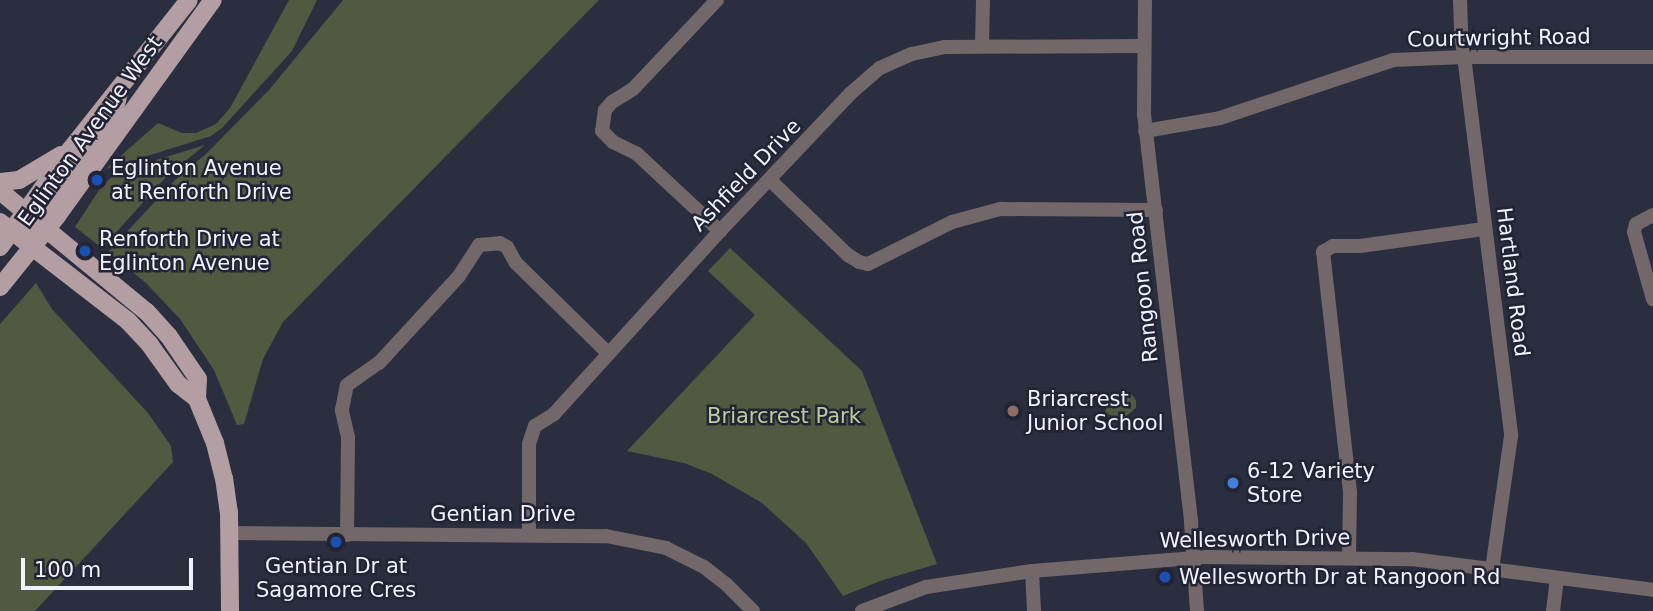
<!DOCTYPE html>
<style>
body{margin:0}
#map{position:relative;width:1653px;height:611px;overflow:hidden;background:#2b2e3e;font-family:"DejaVu Sans",sans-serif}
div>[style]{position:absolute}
.green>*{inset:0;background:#515941}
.minor>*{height:14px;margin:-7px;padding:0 7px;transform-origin:7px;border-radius:7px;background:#726769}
.major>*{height:18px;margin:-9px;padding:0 9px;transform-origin:9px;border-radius:9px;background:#b39ea3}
.dots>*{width:19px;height:19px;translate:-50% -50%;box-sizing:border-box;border:4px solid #222434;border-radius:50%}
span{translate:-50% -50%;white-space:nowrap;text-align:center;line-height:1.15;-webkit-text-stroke:5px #222434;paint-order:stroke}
.street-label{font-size:21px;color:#f0f2fd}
.poi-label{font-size:21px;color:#f0f2fd}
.left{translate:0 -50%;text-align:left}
.park-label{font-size:21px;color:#bccd9b}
.scale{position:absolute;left:21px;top:558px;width:172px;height:32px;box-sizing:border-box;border:4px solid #f0f2fd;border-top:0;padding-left:9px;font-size:21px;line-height:24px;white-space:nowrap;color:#f0f2fd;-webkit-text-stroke:5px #222434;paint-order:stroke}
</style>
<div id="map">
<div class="green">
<i style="clip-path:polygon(289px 0,317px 0,292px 51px,222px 128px,211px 136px,106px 169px,158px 123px,182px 133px,196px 133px,216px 124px,230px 108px)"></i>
<i style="clip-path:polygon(343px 0,599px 0,283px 322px,263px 359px,244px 424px,237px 425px,214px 370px,180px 319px,146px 283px,108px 252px,176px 179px,206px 154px,269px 90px)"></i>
<i style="clip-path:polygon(205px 145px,167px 176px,102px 248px,75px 227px,101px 187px,117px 172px)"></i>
<i style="clip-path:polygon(730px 248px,862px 371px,937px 564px,883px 580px,843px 596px,806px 543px,762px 503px,712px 474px,684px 463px,627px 451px,755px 315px,708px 271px)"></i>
<i style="clip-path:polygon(36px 283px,52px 309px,148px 413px,171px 446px,173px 462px,35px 611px,0 611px,0 324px)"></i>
<i style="clip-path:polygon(1122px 394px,1131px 394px,1136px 400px,1136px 408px,1124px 418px,1105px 414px,1107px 402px)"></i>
</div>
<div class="minor">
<i style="left:717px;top:0;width:122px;rotate:133.3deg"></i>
<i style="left:633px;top:89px;width:25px;rotate:148deg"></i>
<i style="left:612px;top:102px;width:11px;rotate:131deg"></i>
<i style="left:605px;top:110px;width:21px;rotate:98deg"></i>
<i style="left:602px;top:131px;width:16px;rotate:45deg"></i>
<i style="left:613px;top:142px;width:25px;rotate:26deg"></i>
<i style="left:636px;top:153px;width:115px;rotate:42.9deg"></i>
<i style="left:1145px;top:0;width:114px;rotate:90.5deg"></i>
<i style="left:1144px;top:114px;width:412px;rotate:83.4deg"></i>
<i style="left:1191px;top:523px;width:88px;rotate:86.1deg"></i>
<i style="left:1460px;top:0;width:32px;rotate:88deg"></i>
<i style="left:1461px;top:32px;width:407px;rotate:82.9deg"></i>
<i style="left:1511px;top:436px;width:135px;rotate:98.1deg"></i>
<i style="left:982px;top:45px;width:45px;rotate:-88.7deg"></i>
<i style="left:1145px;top:131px;width:76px;rotate:-9.8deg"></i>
<i style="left:1220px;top:118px;width:182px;rotate:-18.5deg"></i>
<i style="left:1393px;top:60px;width:72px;rotate:-2.4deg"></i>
<i style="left:1465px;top:57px;width:188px"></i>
<i style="left:771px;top:181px;width:107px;rotate:43.9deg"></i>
<i style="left:848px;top:255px;width:13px;rotate:32deg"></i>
<i style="left:859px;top:262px;width:9px;rotate:13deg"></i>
<i style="left:868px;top:264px;width:94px;rotate:-26.6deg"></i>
<i style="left:952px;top:222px;width:50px;rotate:-15.2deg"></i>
<i style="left:1000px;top:209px;width:156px;rotate:0.4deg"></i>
<i style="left:1653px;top:215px;width:19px;rotate:152deg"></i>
<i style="left:1636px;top:224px;width:8px;rotate:104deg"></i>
<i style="left:1634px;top:232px;width:70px;rotate:74.2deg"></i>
<i style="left:229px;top:533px;width:377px;rotate:0.5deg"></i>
<i style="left:606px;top:536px;width:61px;rotate:11.3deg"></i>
<i style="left:666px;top:548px;width:42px;rotate:26.6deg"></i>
<i style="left:704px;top:567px;width:29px;rotate:38deg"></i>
<i style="left:727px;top:585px;width:37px;rotate:45deg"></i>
<i style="left:529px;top:534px;width:90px;rotate:-90deg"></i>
<i style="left:529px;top:444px;width:19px;rotate:-72deg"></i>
<i style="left:535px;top:426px;width:22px;rotate:-32deg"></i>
<i style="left:554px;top:414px;width:247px;rotate:-47.8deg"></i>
<i style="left:720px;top:231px;width:190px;rotate:-46.5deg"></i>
<i style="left:851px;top:93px;width:38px;rotate:-41deg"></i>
<i style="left:880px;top:68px;width:35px;rotate:-24deg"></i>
<i style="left:912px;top:54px;width:34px;rotate:-12deg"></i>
<i style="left:945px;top:47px;width:199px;rotate:-0.3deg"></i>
<i style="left:347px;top:535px;width:98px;rotate:-89.4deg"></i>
<i style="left:348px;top:437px;width:28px;rotate:-103deg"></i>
<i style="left:342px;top:410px;width:25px;rotate:-79deg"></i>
<i style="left:347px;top:385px;width:39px;rotate:-35deg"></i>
<i style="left:379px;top:363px;width:118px;rotate:-47.4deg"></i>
<i style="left:459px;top:276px;width:37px;rotate:-57deg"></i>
<i style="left:479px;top:245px;width:21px;rotate:-5deg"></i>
<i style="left:500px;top:243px;width:8px;rotate:30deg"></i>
<i style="left:507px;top:247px;width:18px;rotate:61deg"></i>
<i style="left:516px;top:263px;width:129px;rotate:44.4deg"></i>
<i style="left:1349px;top:557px;width:65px;rotate:-89.1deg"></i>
<i style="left:1350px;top:492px;width:242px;rotate:-96.4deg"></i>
<i style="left:1323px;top:252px;width:12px;rotate:-31deg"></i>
<i style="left:1333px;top:246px;width:27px"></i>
<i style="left:1360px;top:246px;width:125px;rotate:-7.8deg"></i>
<i style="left:1032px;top:571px;width:40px;rotate:87.1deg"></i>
<i style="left:862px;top:611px;width:68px;rotate:-20.6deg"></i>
<i style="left:926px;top:587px;width:107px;rotate:-8.6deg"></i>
<i style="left:1032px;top:571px;width:176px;rotate:-4.6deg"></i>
<i style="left:1207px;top:557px;width:205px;rotate:0.6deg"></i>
<i style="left:1412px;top:559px;width:243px;rotate:7.3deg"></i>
<i style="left:1553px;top:611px;width:32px;rotate:-83deg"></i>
</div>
<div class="major">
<i style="left:0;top:182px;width:19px;rotate:-6deg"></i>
<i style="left:19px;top:180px;width:49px;rotate:-30.8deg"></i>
<i style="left:0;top:191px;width:190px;rotate:39.5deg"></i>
<i style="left:147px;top:312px;width:31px;rotate:48deg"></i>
<i style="left:168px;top:335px;width:53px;rotate:55.7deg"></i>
<i style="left:198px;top:379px;width:20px;rotate:93deg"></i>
<i style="left:197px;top:399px;width:48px;rotate:67.8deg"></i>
<i style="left:215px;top:443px;width:36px;rotate:76deg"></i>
<i style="left:224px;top:478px;width:34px;rotate:82deg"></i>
<i style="left:229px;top:512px;width:99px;rotate:89.4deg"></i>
<i style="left:0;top:222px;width:162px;rotate:37.7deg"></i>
<i style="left:128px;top:321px;width:33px;rotate:47deg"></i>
<i style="left:150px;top:345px;width:48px;rotate:54.3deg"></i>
<i style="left:178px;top:384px;width:24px;rotate:38deg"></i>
<i style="left:32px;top:230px;width:138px;rotate:-54.1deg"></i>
<i style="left:113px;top:118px;width:27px;rotate:-77deg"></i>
<i style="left:0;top:247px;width:120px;rotate:-54.2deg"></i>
<i style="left:70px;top:150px;width:191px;rotate:-51.6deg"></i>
<i style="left:0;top:287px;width:91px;rotate:-51.2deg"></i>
<i style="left:57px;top:216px;width:266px;rotate:-54.2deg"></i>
</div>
<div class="dots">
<i style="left:97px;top:180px;background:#1a4fb4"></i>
<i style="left:85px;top:251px;background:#1a4fb4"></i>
<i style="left:1013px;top:411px;background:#8d6e63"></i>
<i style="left:1233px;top:483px;background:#3f7fe0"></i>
<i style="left:336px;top:542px;background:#1a4fb4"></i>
<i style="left:1165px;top:577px;background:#1a4fb4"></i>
</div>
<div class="street-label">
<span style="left:1499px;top:38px;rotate:-1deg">Courtwright Road</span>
<span style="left:90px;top:131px;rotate:-54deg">Eglinton Avenue West</span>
<span style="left:746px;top:175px;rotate:-46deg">Ashfield Drive</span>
<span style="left:1513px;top:282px;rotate:83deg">Hartland Road</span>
<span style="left:1143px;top:287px;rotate:-96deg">Rangoon Road</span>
<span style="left:503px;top:514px">Gentian Drive</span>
<span style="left:1255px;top:539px;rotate:-1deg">Wellesworth Drive</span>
</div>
<div class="poi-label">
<span class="left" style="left:111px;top:180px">Eglinton Avenue<br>at Renforth Drive</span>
<span class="left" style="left:99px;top:251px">Renforth Drive at<br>Eglinton Avenue</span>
<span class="left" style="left:1027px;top:411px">Briarcrest<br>Junior School</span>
<span class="left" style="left:1247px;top:483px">6-12 Variety<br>Store</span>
<span style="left:336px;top:578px">Gentian Dr at<br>Sagamore Cres</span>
<span class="left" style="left:1179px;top:577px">Wellesworth Dr at Rangoon Rd</span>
</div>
<div class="park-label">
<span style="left:784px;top:416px">Briarcrest Park</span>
</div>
<div class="scale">100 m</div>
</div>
